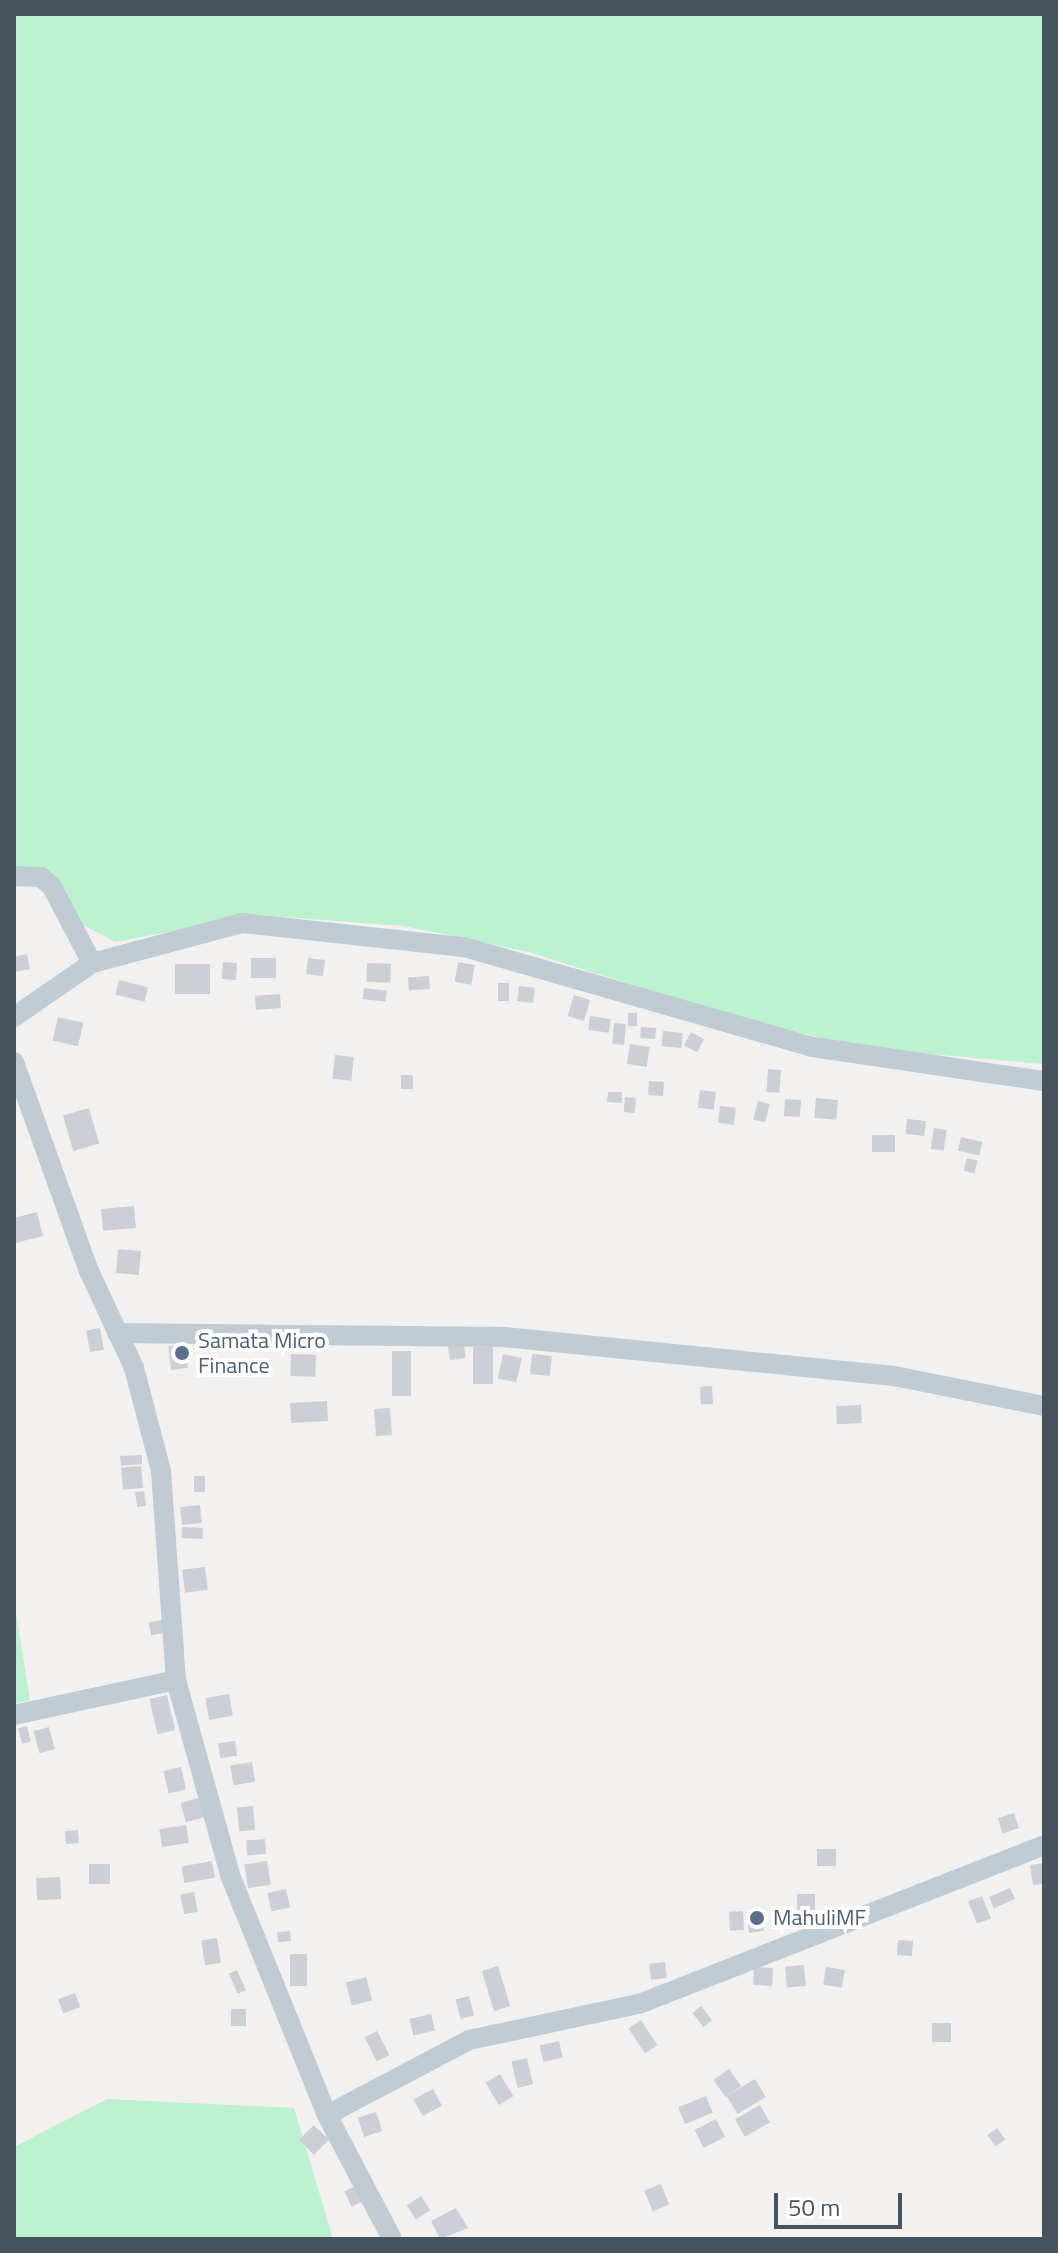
<!DOCTYPE html>
<style>
body{margin:0}
#map{position:relative;width:1058px;height:2253px;overflow:hidden;background:#f3f0f0;font-family:"Titillium Web",sans-serif}
div>[style]{position:absolute}
.green>*{inset:0;background:#bcf2d0}
.building>*{inset:0;background:#cccfd5;transform-origin:0 0}
.minor>*{height:20px;margin:-10px;padding:0 10px;transform-origin:10px;border-radius:10px;background:#c0cbd3}
.dots>*{width:22px;height:22px;translate:-50% -50%;box-sizing:border-box;border:4px solid #fff;border-radius:50%}
span{translate:-50% -50%;white-space:nowrap;text-align:center;line-height:1.15;-webkit-text-stroke:8px #fff;paint-order:stroke}
.service-label{font-size:22px;color:#4e5e75}
.left{translate:0 -50%;text-align:left}
.frame{position:absolute;inset:0;border:16px solid #47545f;pointer-events:none}
.scale{position:absolute;left:774px;top:2193px;width:128px;height:36px;box-sizing:border-box;border:4px solid #47545f;border-top:0;padding-left:10px;font-size:24px;line-height:28px;white-space:nowrap;color:#47545f;-webkit-text-stroke:6px #fff;paint-order:stroke}
</style>
<div id="map">
<div class="green">
<i style="clip-path:polygon(14px 14px,1044px 14px,1044px 1064px,862px 1048px,717px 1012px,529px 952px,404px 926px,257px 915px,115px 942px,81px 924px,63px 886px,14px 871px)"></i>
<i style="clip-path:polygon(14px 1600px,30px 1700px,14px 1704px)"></i>
<i style="clip-path:polygon(107px 2099px,294px 2108px,333px 2239px,14px 2239px,14px 2147px)"></i>
</div>
<div class="building">
<i style="clip-path:polygon(27px 954px,30px 969px,14px 972px,14px 957px)"></i>
<i style="left:251px;top:958px;width:25px;height:20px"></i>
<i style="left:308px;top:958px;width:17px;height:16px;rotate:7deg"></i>
<i style="left:223px;top:962px;width:14px;height:17px;rotate:4deg"></i>
<i style="left:458px;top:962px;width:17px;height:20px;rotate:10deg"></i>
<i style="left:367px;top:963px;width:24px;height:19px;rotate:2deg"></i>
<i style="left:175px;top:964px;width:35px;height:30px"></i>
<i style="left:429px;top:976px;width:13px;height:21px;rotate:86deg"></i>
<i style="left:119px;top:980px;width:30px;height:15px;rotate:14deg"></i>
<i style="left:498px;top:983px;width:11px;height:18px"></i>
<i style="left:519px;top:986px;width:16px;height:15px;rotate:7deg"></i>
<i style="left:364px;top:988px;width:23px;height:11px;rotate:7deg"></i>
<i style="left:280px;top:994px;width:14px;height:25px;rotate:86deg"></i>
<i style="left:574px;top:995px;width:17px;height:22px;rotate:17deg"></i>
<i style="left:628px;top:1013px;width:9px;height:13px"></i>
<i style="left:590px;top:1016px;width:21px;height:14px;rotate:8deg"></i>
<i style="left:58px;top:1017px;width:26px;height:24px;rotate:13deg"></i>
<i style="left:614px;top:1023px;width:12px;height:21px;rotate:5deg"></i>
<i style="left:641px;top:1027px;width:15px;height:11px;rotate:4deg"></i>
<i style="left:663px;top:1031px;width:20px;height:15px;rotate:6deg"></i>
<i style="left:691px;top:1032px;width:15px;height:15px;rotate:28deg"></i>
<i style="left:630px;top:1044px;width:20px;height:20px;rotate:9deg"></i>
<i style="left:335px;top:1055px;width:19px;height:24px;rotate:6deg"></i>
<i style="left:768px;top:1069px;width:13px;height:23px;rotate:4deg"></i>
<i style="left:401px;top:1075px;width:12px;height:14px"></i>
<i style="left:649px;top:1081px;width:15px;height:14px;rotate:4deg"></i>
<i style="left:700px;top:1090px;width:16px;height:18px;rotate:7deg"></i>
<i style="clip-path:polygon(608px 1092px,622px 1092px,622px 1103px,607px 1102px)"></i>
<i style="left:625px;top:1097px;width:11px;height:15px;rotate:5deg"></i>
<i style="left:816px;top:1098px;width:22px;height:20px;rotate:5deg"></i>
<i style="left:785px;top:1099px;width:16px;height:17px;rotate:4deg"></i>
<i style="left:758px;top:1101px;width:12px;height:19px;rotate:14deg"></i>
<i style="left:720px;top:1106px;width:16px;height:17px;rotate:7deg"></i>
<i style="left:89px;top:1108px;width:37px;height:27px;rotate:74deg"></i>
<i style="left:907px;top:1119px;width:19px;height:15px;rotate:6deg"></i>
<i style="left:934px;top:1128px;width:13px;height:21px;rotate:9deg"></i>
<i style="left:872px;top:1135px;width:23px;height:17px"></i>
<i style="left:961px;top:1137px;width:22px;height:14px;rotate:13deg"></i>
<i style="left:967px;top:1158px;width:11px;height:13px;rotate:15deg"></i>
<i style="left:134px;top:1206px;width:22px;height:33px;rotate:85deg"></i>
<i style="clip-path:polygon(37px 1212px,43px 1236px,15px 1243px,14px 1218px)"></i>
<i style="left:118px;top:1249px;width:23px;height:24px;rotate:5deg"></i>
<i style="left:100px;top:1328px;width:22px;height:14px;rotate:80deg"></i>
<i style="left:463px;top:1340px;width:18px;height:16px;rotate:81deg"></i>
<i style="left:185px;top:1344px;width:24px;height:17px;rotate:83deg"></i>
<i style="left:473px;top:1347px;width:20px;height:37px"></i>
<i style="left:392px;top:1351px;width:19px;height:45px"></i>
<i style="left:291px;top:1354px;width:25px;height:22px;rotate:2deg"></i>
<i style="left:503px;top:1354px;width:19px;height:25px;rotate:12deg"></i>
<i style="left:532px;top:1354px;width:20px;height:20px;rotate:6deg"></i>
<i style="left:712px;top:1386px;width:18px;height:12px;rotate:87deg"></i>
<i style="left:327px;top:1401px;width:20px;height:37px;rotate:87deg"></i>
<i style="left:861px;top:1405px;width:18px;height:25px;rotate:87deg"></i>
<i style="left:390px;top:1408px;width:27px;height:16px;rotate:86deg"></i>
<i style="clip-path:polygon(142px 1455px,142px 1464px,121px 1466px,120px 1456px)"></i>
<i style="left:141px;top:1466px;width:22px;height:20px;rotate:85deg"></i>
<i style="left:205px;top:1476px;width:16px;height:11px;rotate:90deg"></i>
<i style="left:144px;top:1491px;width:15px;height:9px;rotate:82deg"></i>
<i style="left:200px;top:1505px;width:18px;height:20px;rotate:84deg"></i>
<i style="left:182px;top:1527px;width:21px;height:11px;rotate:3deg"></i>
<i style="left:205px;top:1567px;width:23px;height:23px;rotate:83deg"></i>
<i style="left:165px;top:1619px;width:13px;height:17px;rotate:77deg"></i>
<i style="left:229px;top:1694px;width:22px;height:24px;rotate:80deg"></i>
<i style="left:167px;top:1695px;width:36px;height:18px;rotate:77deg"></i>
<i style="left:27px;top:1726px;width:16px;height:9px;rotate:76deg"></i>
<i style="left:49px;top:1727px;width:23px;height:16px;rotate:75deg"></i>
<i style="left:235px;top:1741px;width:15px;height:17px;rotate:82deg"></i>
<i style="left:252px;top:1762px;width:20px;height:22px;rotate:81deg"></i>
<i style="left:181px;top:1767px;width:23px;height:18px;rotate:77deg"></i>
<i style="left:199px;top:1798px;width:20px;height:19px;rotate:75deg"></i>
<i style="left:253px;top:1806px;width:24px;height:16px;rotate:85deg"></i>
<i style="left:1014px;top:1813px;width:16px;height:17px;rotate:72deg"></i>
<i style="left:186px;top:1825px;width:18px;height:27px;rotate:81deg"></i>
<i style="left:78px;top:1830px;width:13px;height:13px;rotate:86deg"></i>
<i style="left:265px;top:1839px;width:15px;height:19px;rotate:86deg"></i>
<i style="left:836px;top:1849px;width:17px;height:19px;rotate:90deg"></i>
<i style="left:212px;top:1861px;width:17px;height:31px;rotate:80deg"></i>
<i style="left:267px;top:1861px;width:24px;height:23px;rotate:81deg"></i>
<i style="clip-path:polygon(1044px 1863px,1044px 1884px,1033px 1885px,1030px 1865px)"></i>
<i style="left:89px;top:1864px;width:21px;height:20px"></i>
<i style="left:60px;top:1877px;width:22px;height:24px;rotate:87deg"></i>
<i style="left:1010px;top:1888px;width:12px;height:23px;rotate:66deg"></i>
<i style="left:286px;top:1889px;width:19px;height:19px;rotate:78deg"></i>
<i style="left:194px;top:1892px;width:20px;height:14px;rotate:79deg"></i>
<i style="left:797px;top:1894px;width:18px;height:19px"></i>
<i style="left:982px;top:1896px;width:24px;height:15px;rotate:68deg"></i>
<i style="left:743px;top:1911px;width:19px;height:14px;rotate:87deg"></i>
<i style="left:762px;top:1917px;width:14px;height:15px;rotate:82deg"></i>
<i style="left:290px;top:1931px;width:10px;height:13px;rotate:84deg"></i>
<i style="left:217px;top:1938px;width:25px;height:16px;rotate:81deg"></i>
<i style="left:898px;top:1940px;width:15px;height:15px;rotate:4deg"></i>
<i style="left:290px;top:1954px;width:17px;height:32px"></i>
<i style="left:665px;top:1962px;width:16px;height:16px;rotate:83deg"></i>
<i style="left:804px;top:1965px;width:21px;height:19px;rotate:85deg"></i>
<i style="left:498px;top:1966px;width:42px;height:17px;rotate:73deg"></i>
<i style="left:754px;top:1967px;width:19px;height:18px;rotate:3deg"></i>
<i style="left:826px;top:1967px;width:19px;height:18px;rotate:9deg"></i>
<i style="left:237px;top:1970px;width:22px;height:9px;rotate:66deg"></i>
<i style="left:366px;top:1977px;width:24px;height:21px;rotate:75deg"></i>
<i style="left:75px;top:1993px;width:15px;height:18px;rotate:70deg"></i>
<i style="left:469px;top:1996px;width:20px;height:14px;rotate:75deg"></i>
<i style="left:701px;top:2006px;width:18px;height:11px;rotate:52deg"></i>
<i style="left:231px;top:2009px;width:15px;height:17px"></i>
<i style="left:431px;top:2014px;width:17px;height:22px;rotate:77deg"></i>
<i style="left:641px;top:2020px;width:30px;height:15px;rotate:57deg"></i>
<i style="left:932px;top:2023px;width:19px;height:19px"></i>
<i style="left:377px;top:2031px;width:27px;height:14px;rotate:63deg"></i>
<i style="left:559px;top:2041px;width:17px;height:20px;rotate:77deg"></i>
<i style="left:527px;top:2058px;width:27px;height:16px;rotate:77deg"></i>
<i style="left:729px;top:2069px;width:21px;height:19px;rotate:55deg"></i>
<i style="left:500px;top:2074px;width:26px;height:17px;rotate:59deg"></i>
<i style="left:755px;top:2079px;width:21px;height:33px;rotate:59deg"></i>
<i style="left:433px;top:2089px;width:19px;height:22px;rotate:62deg"></i>
<i style="left:706px;top:2096px;width:18px;height:30px;rotate:68deg"></i>
<i style="left:760px;top:2105px;width:20px;height:29px;rotate:60deg"></i>
<i style="left:376px;top:2112px;width:20px;height:19px;rotate:72deg"></i>
<i style="left:716px;top:2119px;width:20px;height:24px;rotate:63deg"></i>
<i style="left:314px;top:2125px;width:21px;height:21px;rotate:45deg"></i>
<i style="left:997px;top:2128px;width:14px;height:12px;rotate:54deg"></i>
<i style="left:661px;top:2184px;width:22px;height:18px;rotate:68deg"></i>
<i style="left:358px;top:2185px;width:17px;height:15px;rotate:65deg"></i>
<i style="left:421px;top:2196px;width:17px;height:17px;rotate:57deg"></i>
<i style="clip-path:polygon(456px 2208px,468px 2228px,440px 2239px,431px 2221px)"></i>
</div>
<div class="minor">
<i style="left:14px;top:876px;width:27px;rotate:2deg"></i>
<i style="left:41px;top:877px;width:15px;rotate:42deg"></i>
<i style="left:52px;top:887px;width:86px;rotate:62.2deg"></i>
<i style="left:14px;top:1017px;width:95px;rotate:-34.7deg"></i>
<i style="left:92px;top:963px;width:155px;rotate:-14.9deg"></i>
<i style="left:242px;top:923px;width:223px;rotate:6.2deg"></i>
<i style="left:464px;top:947px;width:363px;rotate:16deg"></i>
<i style="left:813px;top:1047px;width:233px;rotate:8.4deg"></i>
<i style="left:14px;top:1062px;width:222px;rotate:70.3deg"></i>
<i style="left:89px;top:1271px;width:107px;rotate:65.1deg"></i>
<i style="left:134px;top:1368px;width:106px;rotate:75.3deg"></i>
<i style="left:161px;top:1471px;width:210px;rotate:85.9deg"></i>
<i style="left:176px;top:1680px;width:202px;rotate:74.5deg"></i>
<i style="left:230px;top:1875px;width:259px;rotate:68deg"></i>
<i style="left:327px;top:2115px;width:161px;rotate:-27.8deg"></i>
<i style="left:469px;top:2040px;width:174px;rotate:-12deg"></i>
<i style="left:639px;top:2004px;width:435px;rotate:-21.4deg"></i>
<i style="left:117px;top:1333px;width:387px;rotate:0.6deg"></i>
<i style="left:504px;top:1337px;width:392px;rotate:5.7deg"></i>
<i style="left:894px;top:1376px;width:153px;rotate:11.3deg"></i>
<i style="left:14px;top:1715px;width:166px;rotate:-12.2deg"></i>
<i style="left:327px;top:2115px;width:140px;rotate:62.3deg"></i>
</div>
<div class="dots">
<i style="left:182px;top:1353px;background:#5c6f8a"></i>
<i style="left:757px;top:1918px;background:#5c6f8a"></i>
</div>
<div class="service-label">
<span class="left" style="left:198px;top:1353px">Samata Micro<br>Finance</span>
<span class="left" style="left:773px;top:1918px">MahuliMF</span>
</div>
<div class="frame"></div>
<div class="scale">50 m</div>
</div>
